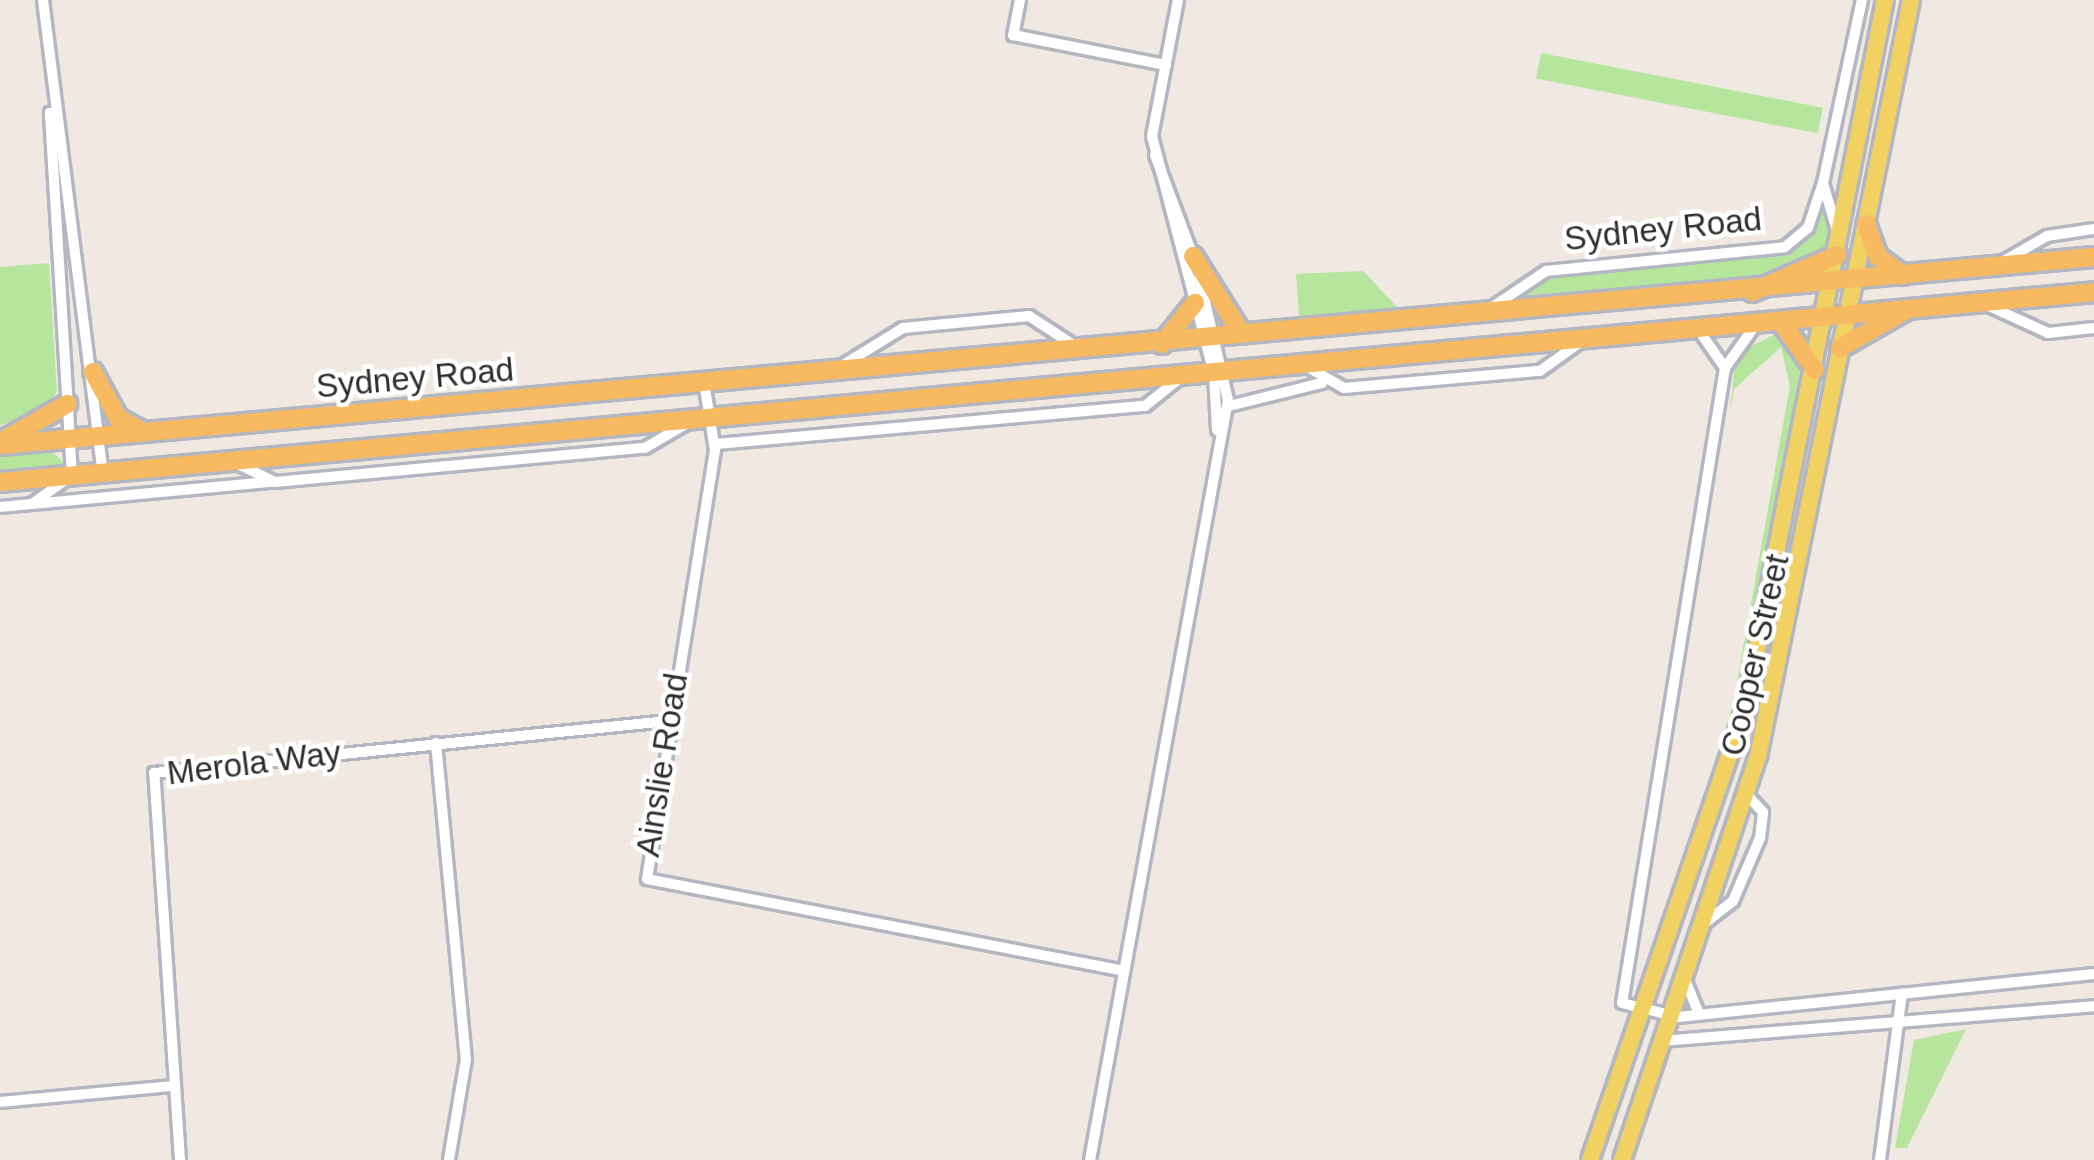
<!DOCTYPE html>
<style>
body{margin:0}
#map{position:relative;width:2094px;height:1160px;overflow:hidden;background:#efe9e1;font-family:Arial,sans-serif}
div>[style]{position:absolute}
.green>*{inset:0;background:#b6e59e;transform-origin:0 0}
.roads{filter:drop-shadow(3px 0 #b4b7c1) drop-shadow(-3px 0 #b4b7c1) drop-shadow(0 3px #b4b7c1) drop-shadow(0 -3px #b4b7c1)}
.minor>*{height:10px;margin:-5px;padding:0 5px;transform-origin:5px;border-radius:5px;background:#fff}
.primary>*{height:16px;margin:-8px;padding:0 8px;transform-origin:8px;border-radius:8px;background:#f2d163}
.trunk>*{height:18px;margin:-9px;padding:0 9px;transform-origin:9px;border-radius:9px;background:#f8ba60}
span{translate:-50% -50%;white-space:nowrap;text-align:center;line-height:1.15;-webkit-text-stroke:9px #fff;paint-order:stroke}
.street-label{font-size:33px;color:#2e2e2e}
</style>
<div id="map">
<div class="green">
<i style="left:1541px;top:53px;width:287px;height:26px;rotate:11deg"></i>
<i style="clip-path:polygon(1821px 199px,1833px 243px,1821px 259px,1758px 279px,1506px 302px,1546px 276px,1779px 255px,1812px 233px)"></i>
<i style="clip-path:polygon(49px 263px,57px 392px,37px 416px,0 425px,0 267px)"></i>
<i style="clip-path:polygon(1363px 271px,1401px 311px,1299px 316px,1296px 274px)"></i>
<i style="clip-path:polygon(1781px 331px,1802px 357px,1773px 529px,1741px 695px,1686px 869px,1678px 875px,1733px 704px,1790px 386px,1781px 347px,1734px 389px,1730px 414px,1736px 354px)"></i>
<i style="clip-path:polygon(53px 452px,65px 464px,0 475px,0 456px)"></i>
<i style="clip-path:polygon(1966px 1029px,1907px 1148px,1895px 1148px,1914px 1040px)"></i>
</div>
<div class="roads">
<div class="minor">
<i style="left:43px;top:0;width:473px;rotate:82.8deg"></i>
<i style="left:1020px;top:0;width:36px;rotate:101deg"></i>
<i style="left:1013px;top:35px;width:156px;rotate:11.1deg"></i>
<i style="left:1178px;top:0;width:138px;rotate:100.8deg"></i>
<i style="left:1152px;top:136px;width:246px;rotate:75.4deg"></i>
<i style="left:1214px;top:374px;width:56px;rotate:86.9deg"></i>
<i style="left:1155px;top:155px;width:111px;rotate:69.4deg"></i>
<i style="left:1838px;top:234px;width:53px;rotate:-106.4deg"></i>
<i style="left:1823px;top:183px;width:187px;rotate:-78deg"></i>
<i style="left:2002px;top:262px;width:52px;rotate:-30deg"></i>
<i style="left:2047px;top:236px;width:48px;rotate:-8.5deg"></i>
<i style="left:1989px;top:306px;width:65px;rotate:24.6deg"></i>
<i style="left:2048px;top:333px;width:46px;rotate:-6.2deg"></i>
<i style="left:1491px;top:308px;width:66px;rotate:-33.9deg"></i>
<i style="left:1546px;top:271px;width:240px;rotate:-5.7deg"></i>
<i style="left:1785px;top:247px;width:30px;rotate:-40deg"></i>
<i style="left:1808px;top:228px;width:47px;rotate:-71.6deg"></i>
<i style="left:1754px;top:327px;width:50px;rotate:125.3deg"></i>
<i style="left:1725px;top:368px;width:643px;rotate:99.21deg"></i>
<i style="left:1622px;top:1003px;width:58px;rotate:14deg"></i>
<i style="left:1678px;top:1017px;width:418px;rotate:-5.9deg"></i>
<i style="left:1700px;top:332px;width:44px;rotate:55.2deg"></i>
<i style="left:843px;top:365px;width:70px;rotate:-31.7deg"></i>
<i style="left:903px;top:328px;width:127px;rotate:-5.4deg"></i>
<i style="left:1029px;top:316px;width:59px;rotate:33.1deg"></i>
<i style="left:1304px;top:365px;width:46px;rotate:29.9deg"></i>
<i style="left:1344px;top:388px;width:197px;rotate:-5deg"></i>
<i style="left:1540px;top:371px;width:48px;rotate:-35.7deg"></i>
<i style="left:704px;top:382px;width:69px;rotate:80.8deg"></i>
<i style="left:715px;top:450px;width:434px;rotate:99deg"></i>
<i style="left:647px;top:879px;width:485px;rotate:10.9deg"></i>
<i style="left:1229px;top:406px;width:96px;rotate:-13.9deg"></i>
<i style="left:716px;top:444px;width:431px;rotate:-5.1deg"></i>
<i style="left:1145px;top:406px;width:45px;rotate:-38.7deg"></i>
<i style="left:238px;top:464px;width:41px;rotate:25.9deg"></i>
<i style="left:275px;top:482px;width:372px;rotate:-5.3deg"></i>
<i style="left:645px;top:448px;width:53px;rotate:-30.4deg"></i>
<i style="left:32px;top:504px;width:49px;rotate:-35.9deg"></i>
<i style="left:72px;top:475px;width:363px;rotate:-93.5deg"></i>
<i style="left:0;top:507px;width:273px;rotate:-5.3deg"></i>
<i style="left:436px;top:743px;width:317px;rotate:84.6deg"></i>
<i style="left:466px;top:1059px;width:102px;rotate:99.6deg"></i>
<i style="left:1701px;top:926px;width:41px;rotate:-38deg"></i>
<i style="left:1733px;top:901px;width:69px;rotate:-66.8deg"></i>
<i style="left:1760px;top:838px;width:26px;rotate:-83deg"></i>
<i style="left:1763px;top:812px;width:22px;rotate:-133deg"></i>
<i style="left:1686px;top:982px;width:35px;rotate:68deg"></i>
<i style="left:1661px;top:1041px;width:434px;rotate:-4.6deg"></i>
<i style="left:0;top:1102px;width:175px;rotate:-5.3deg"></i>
<i style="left:180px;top:1160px;width:388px;rotate:-93.8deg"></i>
<i style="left:154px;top:773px;width:517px;rotate:-5.78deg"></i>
<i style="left:1090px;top:1160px;width:772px;rotate:-79.71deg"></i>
<i style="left:1228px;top:400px;width:127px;rotate:-103.2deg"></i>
<i style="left:1880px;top:1160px;width:168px;rotate:-82.5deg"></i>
</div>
<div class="primary">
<i style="left:1590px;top:1160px;width:476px;rotate:-71deg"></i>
<i style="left:1745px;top:710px;width:724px;rotate:-78.85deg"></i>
<i style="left:1622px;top:1160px;width:430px;rotate:-71.4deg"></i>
<i style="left:1759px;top:752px;width:767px;rotate:-78.57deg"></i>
</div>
<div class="trunk">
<i style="left:1866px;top:224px;width:35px;rotate:70deg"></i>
<i style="left:1878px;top:257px;width:31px;rotate:36deg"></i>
<i style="left:1193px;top:256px;width:92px;rotate:57.9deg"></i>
<i style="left:1752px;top:292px;width:93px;rotate:-23.5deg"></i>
<i style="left:1782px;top:323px;width:57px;rotate:54.9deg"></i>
<i style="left:1162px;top:344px;width:53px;rotate:-51.2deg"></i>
<i style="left:1840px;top:348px;width:76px;rotate:-29.9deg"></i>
<i style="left:93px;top:372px;width:52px;rotate:61.5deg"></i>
<i style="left:118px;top:418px;width:26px;rotate:29deg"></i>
<i style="left:4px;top:440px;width:73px;rotate:-29.7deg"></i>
<i style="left:0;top:445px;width:2102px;rotate:-5.13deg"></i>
<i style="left:0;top:482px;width:2103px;rotate:-5.18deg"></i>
</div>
</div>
<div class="street-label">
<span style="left:1663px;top:229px;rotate:-6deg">Sydney Road</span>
<span style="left:415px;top:378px;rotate:-5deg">Sydney Road</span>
<span style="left:1755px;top:655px;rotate:-77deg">Cooper Street</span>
<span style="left:254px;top:763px;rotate:-7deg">Merola Way</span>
<span style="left:662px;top:765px;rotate:-81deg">Ainslie Road</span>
</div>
</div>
